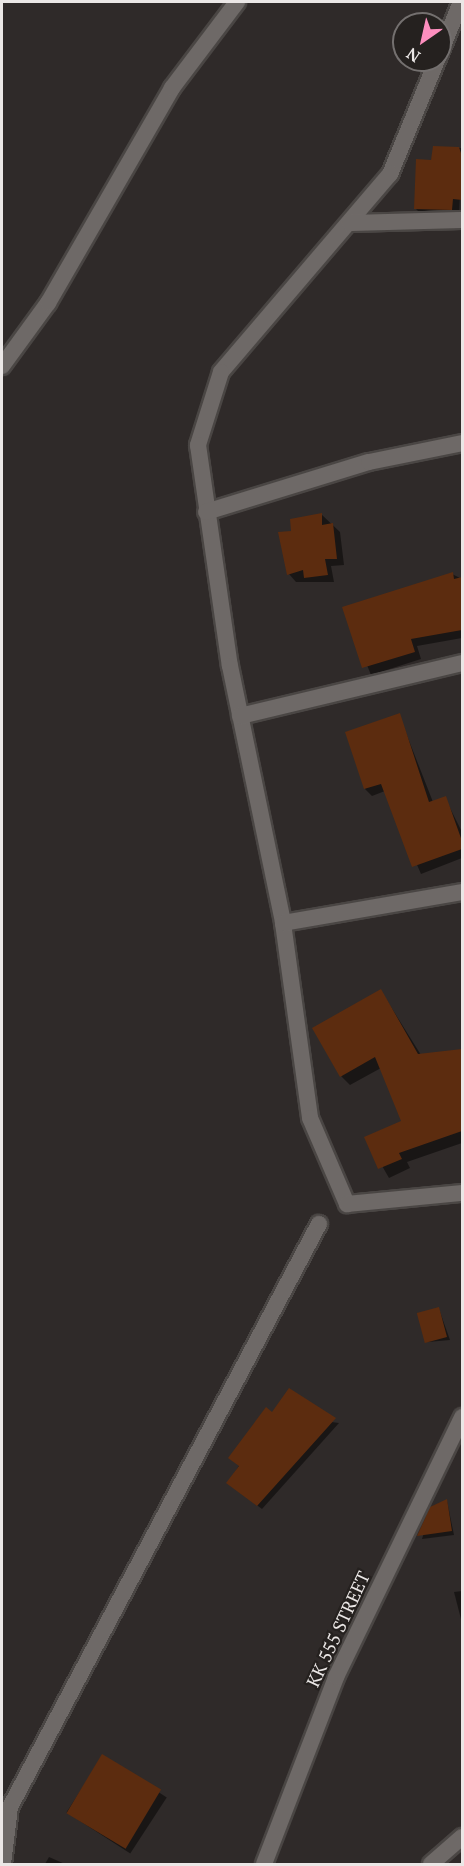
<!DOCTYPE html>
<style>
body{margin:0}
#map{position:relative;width:464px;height:1866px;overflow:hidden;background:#2f2a29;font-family:"PT Serif",serif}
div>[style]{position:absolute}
.shadow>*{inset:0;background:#0007;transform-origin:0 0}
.building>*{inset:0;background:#5c2c0f;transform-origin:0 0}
.roads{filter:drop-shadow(2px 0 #4a4644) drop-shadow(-2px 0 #4a4644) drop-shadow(0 2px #4a4644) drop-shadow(0 -2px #4a4644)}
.minor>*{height:16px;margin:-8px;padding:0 8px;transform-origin:8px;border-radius:8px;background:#6e6967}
span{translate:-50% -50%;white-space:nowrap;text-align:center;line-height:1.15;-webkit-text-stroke:4.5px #25211f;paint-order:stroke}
.street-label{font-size:18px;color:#ebe7e6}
.frame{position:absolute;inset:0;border:3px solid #ebe7e6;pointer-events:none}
.north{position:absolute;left:392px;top:12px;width:60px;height:60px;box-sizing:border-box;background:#25211f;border:2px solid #74706f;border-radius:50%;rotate:214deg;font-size:16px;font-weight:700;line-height:24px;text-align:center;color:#ebe7e6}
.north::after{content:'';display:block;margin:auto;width:21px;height:27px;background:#fd8ebe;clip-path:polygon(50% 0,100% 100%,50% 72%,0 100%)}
</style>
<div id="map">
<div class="shadow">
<i style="clip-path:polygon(435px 148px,462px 148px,459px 216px,423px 216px,416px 209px)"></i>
<i style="clip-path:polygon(321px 514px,340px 532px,344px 565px,331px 566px,334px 582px,296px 582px,289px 574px,293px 532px)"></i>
<i style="clip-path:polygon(452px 574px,462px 579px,462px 638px,417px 646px,421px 659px,371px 675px,344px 608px)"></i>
<i style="clip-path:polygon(399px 715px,433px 802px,445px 798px,462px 832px,462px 858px,421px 874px,385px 791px,372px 796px,365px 789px)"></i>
<i style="clip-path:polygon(381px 991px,421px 1055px,462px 1051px,462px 1143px,407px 1162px,410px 1168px,389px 1178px,366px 1138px,403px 1122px,381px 1068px,350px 1085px,341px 1076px)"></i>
<i style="clip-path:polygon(439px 1309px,450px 1340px,428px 1342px,424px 1338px)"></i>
<i style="clip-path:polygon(272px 1414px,339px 1423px,262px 1509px,228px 1483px)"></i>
<i style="clip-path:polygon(447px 1501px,454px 1535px,422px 1539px,431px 1509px)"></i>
<i style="clip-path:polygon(462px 1591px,462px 1623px,454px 1592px)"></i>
<i style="left:103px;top:1756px;width:76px;height:67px;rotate:33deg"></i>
<i style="clip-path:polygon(49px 1857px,65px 1864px,45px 1864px)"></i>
</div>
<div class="building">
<i style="clip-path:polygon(433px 146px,459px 147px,462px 156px,462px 200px,453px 199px,452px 210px,414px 209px,416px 159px,431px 160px)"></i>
<i style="clip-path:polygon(322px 513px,322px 525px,333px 523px,337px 559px,325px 559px,328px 575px,304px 578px,303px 570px,287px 575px,278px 532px,291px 531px,290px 519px)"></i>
<i style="clip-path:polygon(453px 572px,454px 579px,462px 577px,462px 630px,411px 639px,415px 652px,362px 668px,342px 607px)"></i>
<i style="clip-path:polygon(400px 713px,429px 802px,446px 796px,462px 841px,462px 849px,412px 867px,381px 784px,364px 789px,345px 732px)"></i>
<i style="clip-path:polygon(381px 989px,418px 1054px,462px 1049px,462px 1131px,399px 1153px,402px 1159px,378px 1169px,364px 1137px,401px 1121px,375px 1057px,340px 1077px,312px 1028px)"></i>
<i style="left:439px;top:1307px;width:31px;height:23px;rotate:75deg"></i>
<i style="clip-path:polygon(289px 1388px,336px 1418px,257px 1506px,226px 1483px,239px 1466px,228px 1458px,266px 1407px,272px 1412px)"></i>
<i style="clip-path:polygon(447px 1499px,452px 1531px,417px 1536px,430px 1507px)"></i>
<i style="left:102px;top:1754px;width:69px;height:69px;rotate:31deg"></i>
</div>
<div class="roads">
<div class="minor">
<i style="left:461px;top:2px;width:186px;rotate:112.4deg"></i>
<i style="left:390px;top:174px;width:260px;rotate:130.5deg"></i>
<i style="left:221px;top:372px;width:77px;rotate:107.5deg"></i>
<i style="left:198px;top:445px;width:223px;rotate:81.8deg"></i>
<i style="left:230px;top:666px;width:262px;rotate:78.3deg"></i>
<i style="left:283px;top:923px;width:197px;rotate:82.1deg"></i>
<i style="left:310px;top:1118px;width:94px;rotate:66.7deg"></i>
<i style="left:347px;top:1204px;width:116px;rotate:-5.5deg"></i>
<i style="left:350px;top:223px;width:112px;rotate:-1.5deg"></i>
<i style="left:2px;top:366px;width:78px;rotate:-53.9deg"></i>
<i style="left:48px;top:303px;width:248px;rotate:-60deg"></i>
<i style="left:172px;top:88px;width:108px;rotate:-52.9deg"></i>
<i style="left:206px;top:512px;width:170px;rotate:-17.1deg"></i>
<i style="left:369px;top:462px;width:95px;rotate:-11.5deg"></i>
<i style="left:240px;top:716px;width:228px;rotate:-13.4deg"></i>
<i style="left:283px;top:923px;width:182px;rotate:-9.8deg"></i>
<i style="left:3px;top:1864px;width:57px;rotate:-83deg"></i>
<i style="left:10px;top:1807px;width:660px;rotate:-62.08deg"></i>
<i style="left:264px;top:1864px;width:200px;rotate:-68.9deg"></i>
<i style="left:336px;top:1677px;width:289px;rotate:-64.1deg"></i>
<i style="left:431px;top:1864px;width:41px;rotate:-41.1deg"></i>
</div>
</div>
<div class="street-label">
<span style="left:338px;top:1629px;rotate:-65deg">KK 555 STREET</span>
</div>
<div class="frame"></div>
<div class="north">N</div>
</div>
